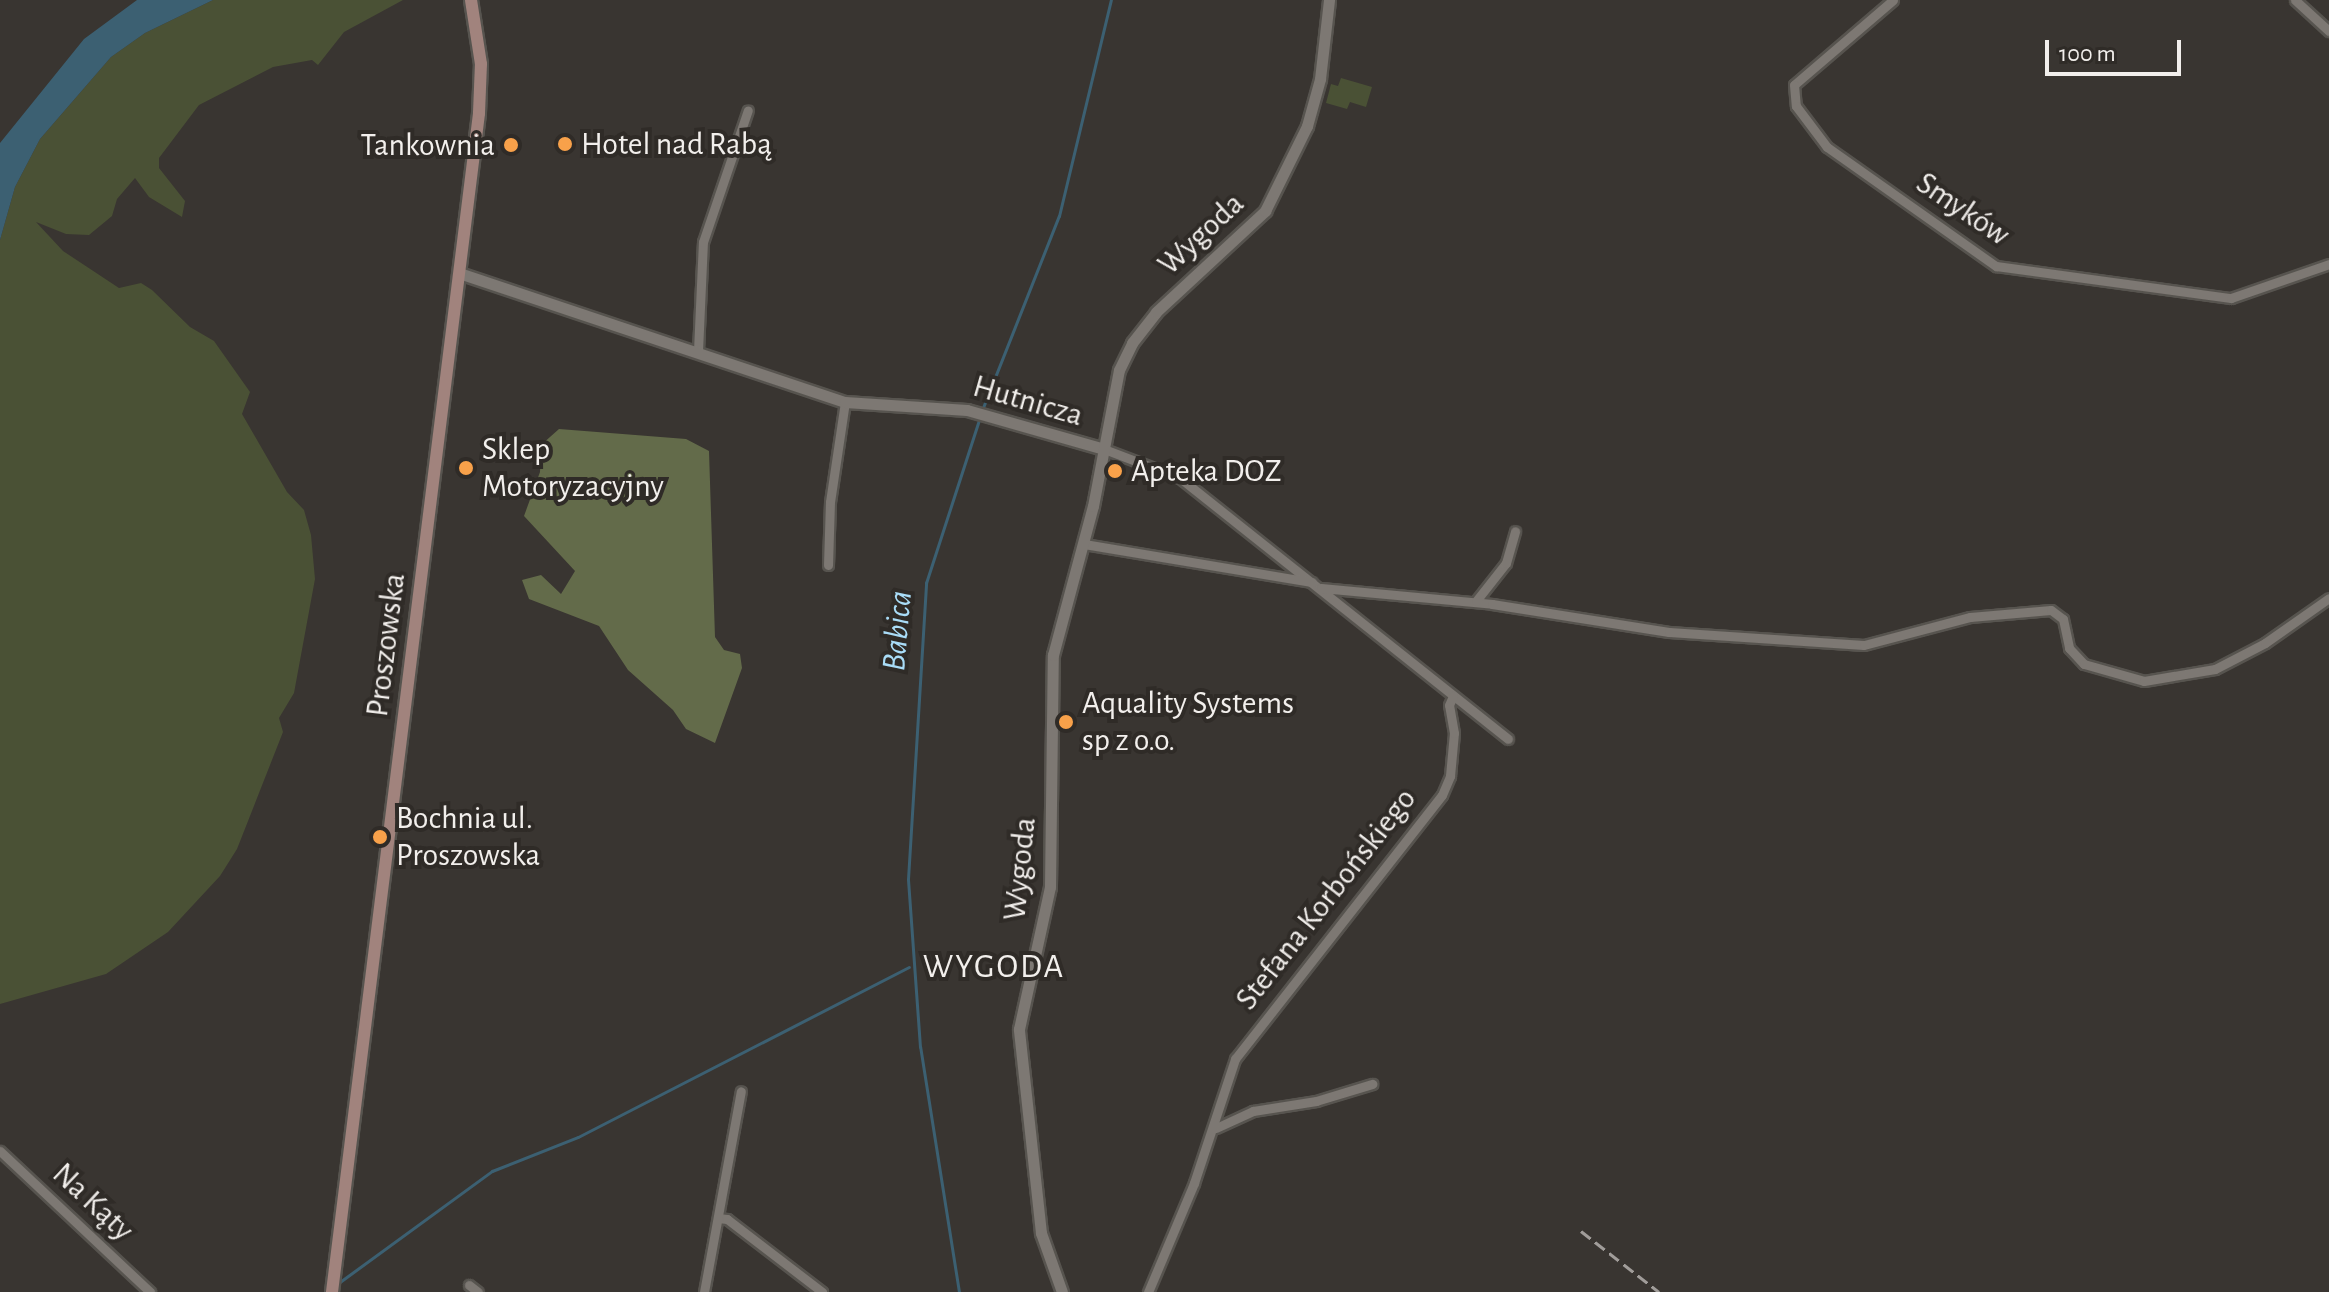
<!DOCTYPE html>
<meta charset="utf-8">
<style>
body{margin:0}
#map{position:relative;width:2329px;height:1292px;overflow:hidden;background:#393531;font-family:"Alegreya Sans",sans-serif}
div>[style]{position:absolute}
.green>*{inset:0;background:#4a5135}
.forest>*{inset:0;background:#636b4a}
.water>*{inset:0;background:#3c6072}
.stream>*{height:3px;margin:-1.5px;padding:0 1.5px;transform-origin:1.5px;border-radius:1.5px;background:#3c6072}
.roads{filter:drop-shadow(2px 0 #57544f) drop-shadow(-2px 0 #57544f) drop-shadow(0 2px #57544f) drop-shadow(0 -2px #57544f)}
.minor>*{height:9px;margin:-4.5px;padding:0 4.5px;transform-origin:4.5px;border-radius:4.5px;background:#7d7873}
.tertiary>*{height:11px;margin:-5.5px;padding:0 5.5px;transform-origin:5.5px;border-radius:5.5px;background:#7d7873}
.secondary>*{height:12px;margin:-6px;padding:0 6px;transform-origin:6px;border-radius:6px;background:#a1837d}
.rail>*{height:3px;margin-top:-1.5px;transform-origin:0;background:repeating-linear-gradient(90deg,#a19d9a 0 12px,transparent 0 18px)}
.dots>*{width:22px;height:22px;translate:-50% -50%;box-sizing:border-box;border:4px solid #2f2b27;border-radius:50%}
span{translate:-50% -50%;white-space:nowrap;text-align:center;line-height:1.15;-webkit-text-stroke:8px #2f2b27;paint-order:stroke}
.poi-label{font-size:32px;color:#f2efec}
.left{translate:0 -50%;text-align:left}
.right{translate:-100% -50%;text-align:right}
.street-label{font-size:32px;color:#f2efec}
.water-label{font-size:34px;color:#a9dcf7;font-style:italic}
.neighbourhood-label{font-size:34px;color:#f2efec;letter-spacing:2px}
.scale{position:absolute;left:2045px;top:40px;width:136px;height:36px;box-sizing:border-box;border:4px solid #f2efec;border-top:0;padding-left:10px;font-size:24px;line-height:28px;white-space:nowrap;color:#f2efec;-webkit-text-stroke:6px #2f2b27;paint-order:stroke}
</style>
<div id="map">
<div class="green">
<i style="clip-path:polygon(213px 0,403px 0,344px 32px,318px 65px,312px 60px,273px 67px,199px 105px,159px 158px,159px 168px,185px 201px,182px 217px,149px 197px,135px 178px,117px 199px,112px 216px,89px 235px,66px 234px,36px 222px,63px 251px,119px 288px,141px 283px,152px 290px,190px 327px,214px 341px,250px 392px,242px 414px,287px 492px,304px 510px,311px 535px,315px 579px,294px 693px,279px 718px,283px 732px,237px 849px,220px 876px,168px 932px,106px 974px,0 1004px,0 240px,15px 187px,40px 139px,111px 57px,145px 33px)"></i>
<i style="clip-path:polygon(1341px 78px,1372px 87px,1366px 107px,1350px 102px,1347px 109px,1326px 103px,1331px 84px,1338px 86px)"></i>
</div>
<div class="forest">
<i style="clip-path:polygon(559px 429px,686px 439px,709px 451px,715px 637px,724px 650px,740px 654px,742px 668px,715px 743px,686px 729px,673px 710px,628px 670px,599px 626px,529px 599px,522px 580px,541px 575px,561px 594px,575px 571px,524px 516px,540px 472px,541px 445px)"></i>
</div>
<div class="water">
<i style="clip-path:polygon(137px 0,213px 0,145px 33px,111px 57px,40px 139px,15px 187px,0 240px,0 143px,84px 39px)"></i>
</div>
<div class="stream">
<i style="left:982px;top:410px;width:209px;rotate:-68.4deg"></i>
<i style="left:1059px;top:216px;width:222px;rotate:-76.5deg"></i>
<i style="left:337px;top:1284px;width:192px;rotate:-36.1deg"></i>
<i style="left:492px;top:1171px;width:92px;rotate:-21.6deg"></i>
<i style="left:578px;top:1137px;width:372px;rotate:-27.2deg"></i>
<i style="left:959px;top:1292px;width:248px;rotate:-99deg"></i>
<i style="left:920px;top:1047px;width:168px;rotate:-94.1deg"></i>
<i style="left:908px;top:879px;width:297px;rotate:-86.5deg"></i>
<i style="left:926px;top:583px;width:175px;rotate:-72deg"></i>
</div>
<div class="roads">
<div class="minor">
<i style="left:1893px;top:0;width:130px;rotate:139.4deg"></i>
<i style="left:1794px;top:85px;width:21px;rotate:85deg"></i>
<i style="left:1796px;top:106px;width:51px;rotate:52.9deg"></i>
<i style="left:1827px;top:147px;width:207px;rotate:35.2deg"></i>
<i style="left:1996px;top:266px;width:237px;rotate:7.8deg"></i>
<i style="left:2231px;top:298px;width:104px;rotate:-19.1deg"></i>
<i style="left:2295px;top:0;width:46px;rotate:42.4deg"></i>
<i style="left:698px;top:351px;width:109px;rotate:-87.4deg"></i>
<i style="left:703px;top:242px;width:139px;rotate:-71.2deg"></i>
<i style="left:1104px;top:449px;width:81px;rotate:20.9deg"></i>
<i style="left:1180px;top:478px;width:419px;rotate:38.5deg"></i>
<i style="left:1084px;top:544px;width:231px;rotate:9.5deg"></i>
<i style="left:828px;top:565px;width:63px;rotate:-88.2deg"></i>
<i style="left:830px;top:502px;width:101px;rotate:-81.5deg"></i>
<i style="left:1321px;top:588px;width:172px;rotate:5.3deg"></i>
<i style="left:1492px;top:604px;width:179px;rotate:9deg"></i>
<i style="left:1669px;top:632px;width:195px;rotate:3.8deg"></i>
<i style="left:1864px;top:645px;width:110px;rotate:-14.8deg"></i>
<i style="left:1970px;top:617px;width:81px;rotate:-4.9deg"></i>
<i style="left:2051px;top:610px;width:15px;rotate:37deg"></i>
<i style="left:2063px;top:619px;width:30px;rotate:78deg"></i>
<i style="left:2069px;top:648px;width:22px;rotate:47deg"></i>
<i style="left:2084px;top:664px;width:62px;rotate:15.8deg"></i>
<i style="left:2144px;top:681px;width:72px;rotate:-9.6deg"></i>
<i style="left:2215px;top:669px;width:56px;rotate:-27.5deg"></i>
<i style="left:2265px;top:643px;width:78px;rotate:-35.1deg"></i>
<i style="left:1476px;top:601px;width:48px;rotate:-51.7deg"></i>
<i style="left:1506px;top:563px;width:33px;rotate:-74deg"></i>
<i style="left:1216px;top:1128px;width:41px;rotate:-24.7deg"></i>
<i style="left:1253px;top:1111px;width:64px;rotate:-9deg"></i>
<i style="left:1316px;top:1101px;width:59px;rotate:-16.9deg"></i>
<i style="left:0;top:1151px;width:206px;rotate:43.2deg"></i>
<i style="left:718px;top:1218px;width:9px;rotate:6deg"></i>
<i style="left:727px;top:1219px;width:120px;rotate:37.5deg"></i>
<i style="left:469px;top:1285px;width:11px;rotate:38deg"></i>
<i style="left:704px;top:1292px;width:204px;rotate:-79.6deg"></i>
<i style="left:1148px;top:1292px;width:118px;rotate:-67.1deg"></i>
<i style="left:1194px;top:1183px;width:131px;rotate:-71.7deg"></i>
<i style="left:1235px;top:1059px;width:335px;rotate:-51.9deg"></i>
<i style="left:1442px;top:795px;width:21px;rotate:-67deg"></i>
<i style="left:1450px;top:776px;width:43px;rotate:-84.7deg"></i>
<i style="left:1454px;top:733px;width:28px;rotate:-100deg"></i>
<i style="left:1449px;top:705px;width:10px;rotate:-66deg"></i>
</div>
<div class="tertiary">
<i style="left:459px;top:273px;width:407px;rotate:18.5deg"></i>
<i style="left:845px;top:402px;width:122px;rotate:3.8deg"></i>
<i style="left:967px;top:410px;width:142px;rotate:15.9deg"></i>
<i style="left:1062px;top:1292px;width:63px;rotate:-109.6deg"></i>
<i style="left:1041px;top:1233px;width:205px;rotate:-96.2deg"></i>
<i style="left:1019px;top:1029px;width:145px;rotate:-77.7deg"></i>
<i style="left:1050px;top:887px;width:232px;rotate:-89.3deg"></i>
<i style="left:1053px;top:655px;width:154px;rotate:-75deg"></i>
<i style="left:1093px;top:506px;width:138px;rotate:-79.2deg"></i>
<i style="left:1119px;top:370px;width:30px;rotate:-64deg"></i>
<i style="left:1132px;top:343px;width:39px;rotate:-52deg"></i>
<i style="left:1156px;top:312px;width:149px;rotate:-42.8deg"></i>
<i style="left:1265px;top:211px;width:95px;rotate:-63.7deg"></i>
<i style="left:1307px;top:126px;width:49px;rotate:-74.5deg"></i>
<i style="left:1320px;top:79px;width:80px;rotate:-83.5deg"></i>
</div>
<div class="secondary">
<i style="left:332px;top:1292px;width:1188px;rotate:-82.89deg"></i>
<i style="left:479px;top:113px;width:49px;rotate:-87.7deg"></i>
<i style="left:481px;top:64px;width:65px;rotate:-98.9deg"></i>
</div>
</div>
<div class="rail">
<i style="left:1581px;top:1231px;width:99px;rotate:38deg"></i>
</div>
<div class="dots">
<i style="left:565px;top:144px;background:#f8a14a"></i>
<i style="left:511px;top:145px;background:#f8a14a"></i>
<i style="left:466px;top:468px;background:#f8a14a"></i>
<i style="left:1115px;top:471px;background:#f8a14a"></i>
<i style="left:1066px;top:722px;background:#f8a14a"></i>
<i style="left:380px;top:837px;background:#f8a14a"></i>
</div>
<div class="poi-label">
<span class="left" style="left:581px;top:144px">Hotel nad Rabą</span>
<span class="right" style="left:495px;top:145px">Tankownia</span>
<span class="left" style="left:482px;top:468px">Sklep<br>Motoryzacyjny</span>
<span class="left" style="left:1131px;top:471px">Apteka DOZ</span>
<span class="left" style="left:1082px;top:722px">Aquality Systems<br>sp z o.o.</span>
<span class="left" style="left:396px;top:837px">Bochnia ul.<br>Proszowska</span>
</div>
<div class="street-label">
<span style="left:1963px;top:209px;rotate:34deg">Smyków</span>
<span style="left:1201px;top:234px;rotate:-43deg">Wygoda</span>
<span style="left:1028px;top:401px;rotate:16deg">Hutnicza</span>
<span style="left:386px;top:645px;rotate:-83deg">Proszowska</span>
<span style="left:1020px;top:869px;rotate:-84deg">Wygoda</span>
<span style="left:1326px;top:899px;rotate:-52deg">Stefana Korbońskiego</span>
<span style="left:93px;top:1202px;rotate:43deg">Na Kąty</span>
</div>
<div class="water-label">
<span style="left:898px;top:631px;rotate:-85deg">Babica</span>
</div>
<div class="neighbourhood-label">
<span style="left:994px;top:968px">WYGODA</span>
</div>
<div class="scale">100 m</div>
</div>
